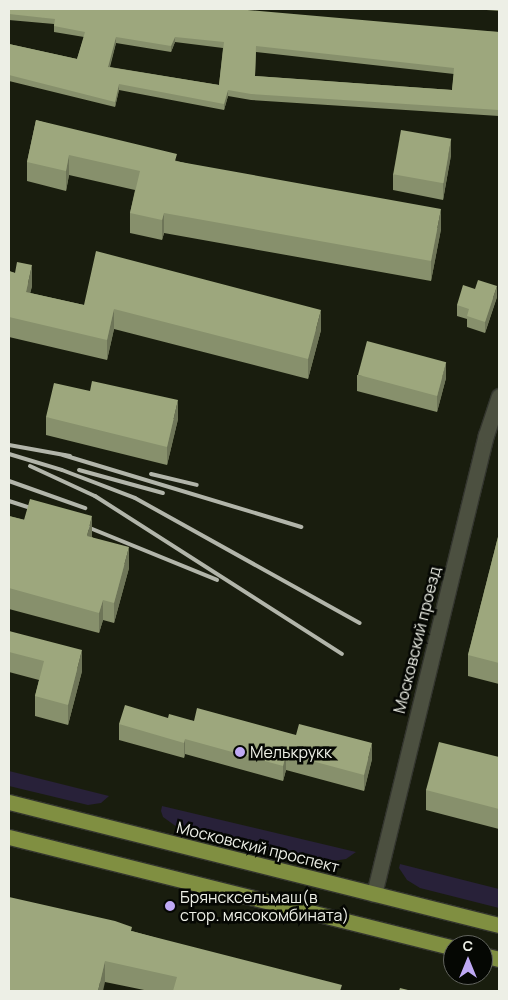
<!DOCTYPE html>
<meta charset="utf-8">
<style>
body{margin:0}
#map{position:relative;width:508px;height:1000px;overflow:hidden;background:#191d0e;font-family:Manrope,sans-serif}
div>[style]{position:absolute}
.green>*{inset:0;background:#282139}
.roads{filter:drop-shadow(1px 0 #33352e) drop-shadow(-1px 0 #33352e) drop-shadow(0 1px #33352e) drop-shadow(0 -1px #33352e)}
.secondary>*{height:15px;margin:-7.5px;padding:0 7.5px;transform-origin:7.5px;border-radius:7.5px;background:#4c5040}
.primary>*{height:15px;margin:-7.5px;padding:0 7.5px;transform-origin:7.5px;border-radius:7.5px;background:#808f41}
.rail>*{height:4px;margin:-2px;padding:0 2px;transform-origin:2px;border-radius:2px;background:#b2b5aa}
.wall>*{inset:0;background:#87906c}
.shaded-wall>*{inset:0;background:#6e7558}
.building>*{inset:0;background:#9da77d;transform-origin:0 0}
.dots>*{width:14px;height:14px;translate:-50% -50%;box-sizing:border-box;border:2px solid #050703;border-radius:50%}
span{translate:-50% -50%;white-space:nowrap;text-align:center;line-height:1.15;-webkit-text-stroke:5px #050703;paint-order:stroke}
.street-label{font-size:16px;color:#edefe6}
.poi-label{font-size:16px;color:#edefe6}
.left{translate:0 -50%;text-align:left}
.frame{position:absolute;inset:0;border:10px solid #edefe6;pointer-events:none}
.north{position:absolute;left:443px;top:935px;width:50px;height:50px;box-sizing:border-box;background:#050703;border:1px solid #62645e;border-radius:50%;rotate:0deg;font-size:14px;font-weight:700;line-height:20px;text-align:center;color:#edefe6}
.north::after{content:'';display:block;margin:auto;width:18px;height:22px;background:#bfa9f4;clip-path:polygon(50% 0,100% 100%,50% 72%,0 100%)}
</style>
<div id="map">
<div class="green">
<i style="clip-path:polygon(9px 771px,109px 796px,101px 803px,88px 805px,9px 786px)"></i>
<i style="clip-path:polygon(162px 806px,356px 852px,346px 859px,319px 863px,177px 827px,163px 817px,161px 811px)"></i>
<i style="clip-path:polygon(400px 864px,499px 889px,499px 908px,420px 888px,407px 880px,399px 868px)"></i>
</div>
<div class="roads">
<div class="secondary">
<i style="left:374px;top:894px;width:472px;rotate:-76.3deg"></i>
<i style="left:486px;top:435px;width:41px;rotate:-71.6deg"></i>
</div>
<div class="primary">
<i style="left:9px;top:802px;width:505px;rotate:14.09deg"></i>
<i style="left:9px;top:837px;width:458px;rotate:14deg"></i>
<i style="left:483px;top:955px;width:16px;rotate:14deg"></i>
</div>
</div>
<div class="rail">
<i style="left:9px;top:445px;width:62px;rotate:10.2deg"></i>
<i style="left:9px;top:454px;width:55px;rotate:16.8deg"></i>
<i style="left:62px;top:470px;width:78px;rotate:21deg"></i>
<i style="left:135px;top:498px;width:257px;rotate:29.1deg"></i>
<i style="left:63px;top:455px;width:249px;rotate:16.8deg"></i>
<i style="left:30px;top:466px;width:72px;rotate:24.8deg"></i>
<i style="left:95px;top:496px;width:293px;rotate:32.6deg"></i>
<i style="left:79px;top:470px;width:87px;rotate:15.3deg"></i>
<i style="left:151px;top:474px;width:47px;rotate:13.4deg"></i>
<i style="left:9px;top:481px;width:81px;rotate:19.6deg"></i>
<i style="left:9px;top:501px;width:33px;rotate:18deg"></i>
<i style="left:80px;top:524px;width:148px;rotate:22.2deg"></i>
</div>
<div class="wall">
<i style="clip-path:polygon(evenodd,9px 9px,499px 32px,499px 116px,251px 100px,228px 96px,224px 110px,119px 90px,115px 107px,9px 81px,9px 44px,77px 59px,84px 37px,54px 32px,54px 24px,9px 20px,9px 9px,175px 42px,223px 48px,219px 85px,110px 67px,116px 43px,171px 52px,175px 42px,9px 9px,256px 52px,454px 74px,452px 90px,255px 76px,256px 52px)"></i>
<i style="clip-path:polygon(474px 9px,499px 9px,499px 11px)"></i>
<i style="clip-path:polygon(36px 120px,177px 161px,441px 229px,431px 281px,164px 233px,162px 240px,130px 233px,130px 213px,135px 190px,69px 175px,66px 191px,27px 181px,27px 162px)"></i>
<i style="clip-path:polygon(451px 155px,443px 200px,393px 190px,393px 174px)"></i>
<i style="clip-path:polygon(9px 271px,15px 273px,32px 286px,30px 293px,84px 305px,321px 330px,308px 379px,114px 329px,107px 360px,9px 337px)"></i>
<i style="clip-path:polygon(497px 297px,485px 333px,467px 327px,467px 319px,457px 316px,457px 305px)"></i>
<i style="clip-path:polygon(357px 375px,446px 378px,437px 412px,357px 391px)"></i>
<i style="clip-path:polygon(46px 417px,178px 419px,167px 465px,46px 435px)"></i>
<i style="clip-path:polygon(9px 516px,92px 536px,92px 537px,129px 568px,114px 623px,103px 620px,99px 633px,9px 609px)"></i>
<i style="clip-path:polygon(499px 533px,499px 684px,468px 676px,468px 655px)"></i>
<i style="clip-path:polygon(9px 631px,82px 671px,68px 725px,35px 716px,35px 696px,39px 680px,9px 672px)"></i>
<i style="clip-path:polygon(168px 718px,194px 721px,372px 759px,364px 791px,286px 770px,283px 781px,185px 754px,184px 758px,119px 740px,119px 724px)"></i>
<i style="clip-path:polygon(499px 757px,499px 829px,426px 810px,426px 790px)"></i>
<i style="clip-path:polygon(132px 931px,342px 991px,149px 991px,105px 982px,9px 991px)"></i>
</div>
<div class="shaded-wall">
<i style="clip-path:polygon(116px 37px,116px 43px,108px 72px,108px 67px)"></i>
<i style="clip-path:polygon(175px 37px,175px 42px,171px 52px,171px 46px)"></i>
<i style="clip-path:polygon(119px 84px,119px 90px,115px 107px,115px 102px)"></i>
<i style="clip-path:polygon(228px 90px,228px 96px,224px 110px,224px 104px)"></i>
<i style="clip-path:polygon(451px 139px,451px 155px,443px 200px,443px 184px)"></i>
<i style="clip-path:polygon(69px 155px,69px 175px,66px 191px,66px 171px)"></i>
<i style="clip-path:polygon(441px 209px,441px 229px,431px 281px,431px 261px)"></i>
<i style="clip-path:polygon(164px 213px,164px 233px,162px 240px,162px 220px)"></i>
<i style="clip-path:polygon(32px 265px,32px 286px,26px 312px,26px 292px)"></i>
<i style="clip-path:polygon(497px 286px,497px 297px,485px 333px,485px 322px)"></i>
<i style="clip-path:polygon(114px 309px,114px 329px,107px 360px,107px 340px)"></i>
<i style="clip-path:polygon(321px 310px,321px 330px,308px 379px,308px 359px)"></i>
<i style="clip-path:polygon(446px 362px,446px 378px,437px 412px,437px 396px)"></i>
<i style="clip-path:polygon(178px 400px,178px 419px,167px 465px,167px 447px)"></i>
<i style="clip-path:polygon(92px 516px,92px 536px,87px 556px,87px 536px)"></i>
<i style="clip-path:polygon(129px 547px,129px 568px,114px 623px,114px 603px)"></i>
<i style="clip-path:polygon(103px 600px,103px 620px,99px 633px,99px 613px)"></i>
<i style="clip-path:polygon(82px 650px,82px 671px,68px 725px,68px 705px)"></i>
<i style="clip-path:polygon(185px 739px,185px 754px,184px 758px,184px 743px)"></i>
<i style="clip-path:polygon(372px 743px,372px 759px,364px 791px,364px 775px)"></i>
<i style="clip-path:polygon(286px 754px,286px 770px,283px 781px,283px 766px)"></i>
<i style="clip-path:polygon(105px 961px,105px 982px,103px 991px,98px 991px)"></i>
</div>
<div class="building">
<i style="clip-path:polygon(evenodd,9px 9px,236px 9px,499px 32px,499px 110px,251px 94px,228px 90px,224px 104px,119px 84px,115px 102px,9px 75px,9px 44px,77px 59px,85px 32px,54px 26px,55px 19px,9px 14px,9px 9px,116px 37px,171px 46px,175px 37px,224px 42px,219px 85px,108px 67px,116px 37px,9px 9px,256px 46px,454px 68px,452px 90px,255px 76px,256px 46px)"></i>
<i style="clip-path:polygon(36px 120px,177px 154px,175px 161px,441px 209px,431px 261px,164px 213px,162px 220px,130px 213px,140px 171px,69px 155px,66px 171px,27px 162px)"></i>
<i style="left:401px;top:130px;width:51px;height:45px;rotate:10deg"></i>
<i style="clip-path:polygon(96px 251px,321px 310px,308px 359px,114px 309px,107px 340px,9px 317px,9px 271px,15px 273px,17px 262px,32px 265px,26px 292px,84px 305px)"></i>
<i style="clip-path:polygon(478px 280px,497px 286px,485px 322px,467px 316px,469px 309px,457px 305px,463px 285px,475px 289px)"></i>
<i style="left:367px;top:341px;width:82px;height:35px;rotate:15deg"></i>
<i style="clip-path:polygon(92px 381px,178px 400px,167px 447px,46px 417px,54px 383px,90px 391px)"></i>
<i style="clip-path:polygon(30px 499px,92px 516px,87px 536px,129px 547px,114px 603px,103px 600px,99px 613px,9px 588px,9px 516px,24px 520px)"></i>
<i style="clip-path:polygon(499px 533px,499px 663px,468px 655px)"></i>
<i style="clip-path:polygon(9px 631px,82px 650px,68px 705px,35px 696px,44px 661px,9px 652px)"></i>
<i style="clip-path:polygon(125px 705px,168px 718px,169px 714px,194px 721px,197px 708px,296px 735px,299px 724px,372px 743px,364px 775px,286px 754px,283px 766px,185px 739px,184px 743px,119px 724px)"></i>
<i style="clip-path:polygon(439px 742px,499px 757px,499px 809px,426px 790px)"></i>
<i style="clip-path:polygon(9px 897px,115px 921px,132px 927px,131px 931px,342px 985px,340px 991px,173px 991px,177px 977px,105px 961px,98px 991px,9px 991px)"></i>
<i style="clip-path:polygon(400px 988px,412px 991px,399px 991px)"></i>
</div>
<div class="dots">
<i style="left:240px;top:752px;background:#bfa9f4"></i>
<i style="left:170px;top:906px;background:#bfa9f4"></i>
</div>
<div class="street-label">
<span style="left:417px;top:640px;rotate:-76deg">Московский проезд</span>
<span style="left:258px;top:847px;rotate:14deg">Московский проспект</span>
</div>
<div class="poi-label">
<span class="left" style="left:250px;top:752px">Мелькрукк</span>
<span class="left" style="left:180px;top:906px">Брянсксельмаш(в<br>стор. мясокомбината)</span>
</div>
<div class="frame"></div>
<div class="north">С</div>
</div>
